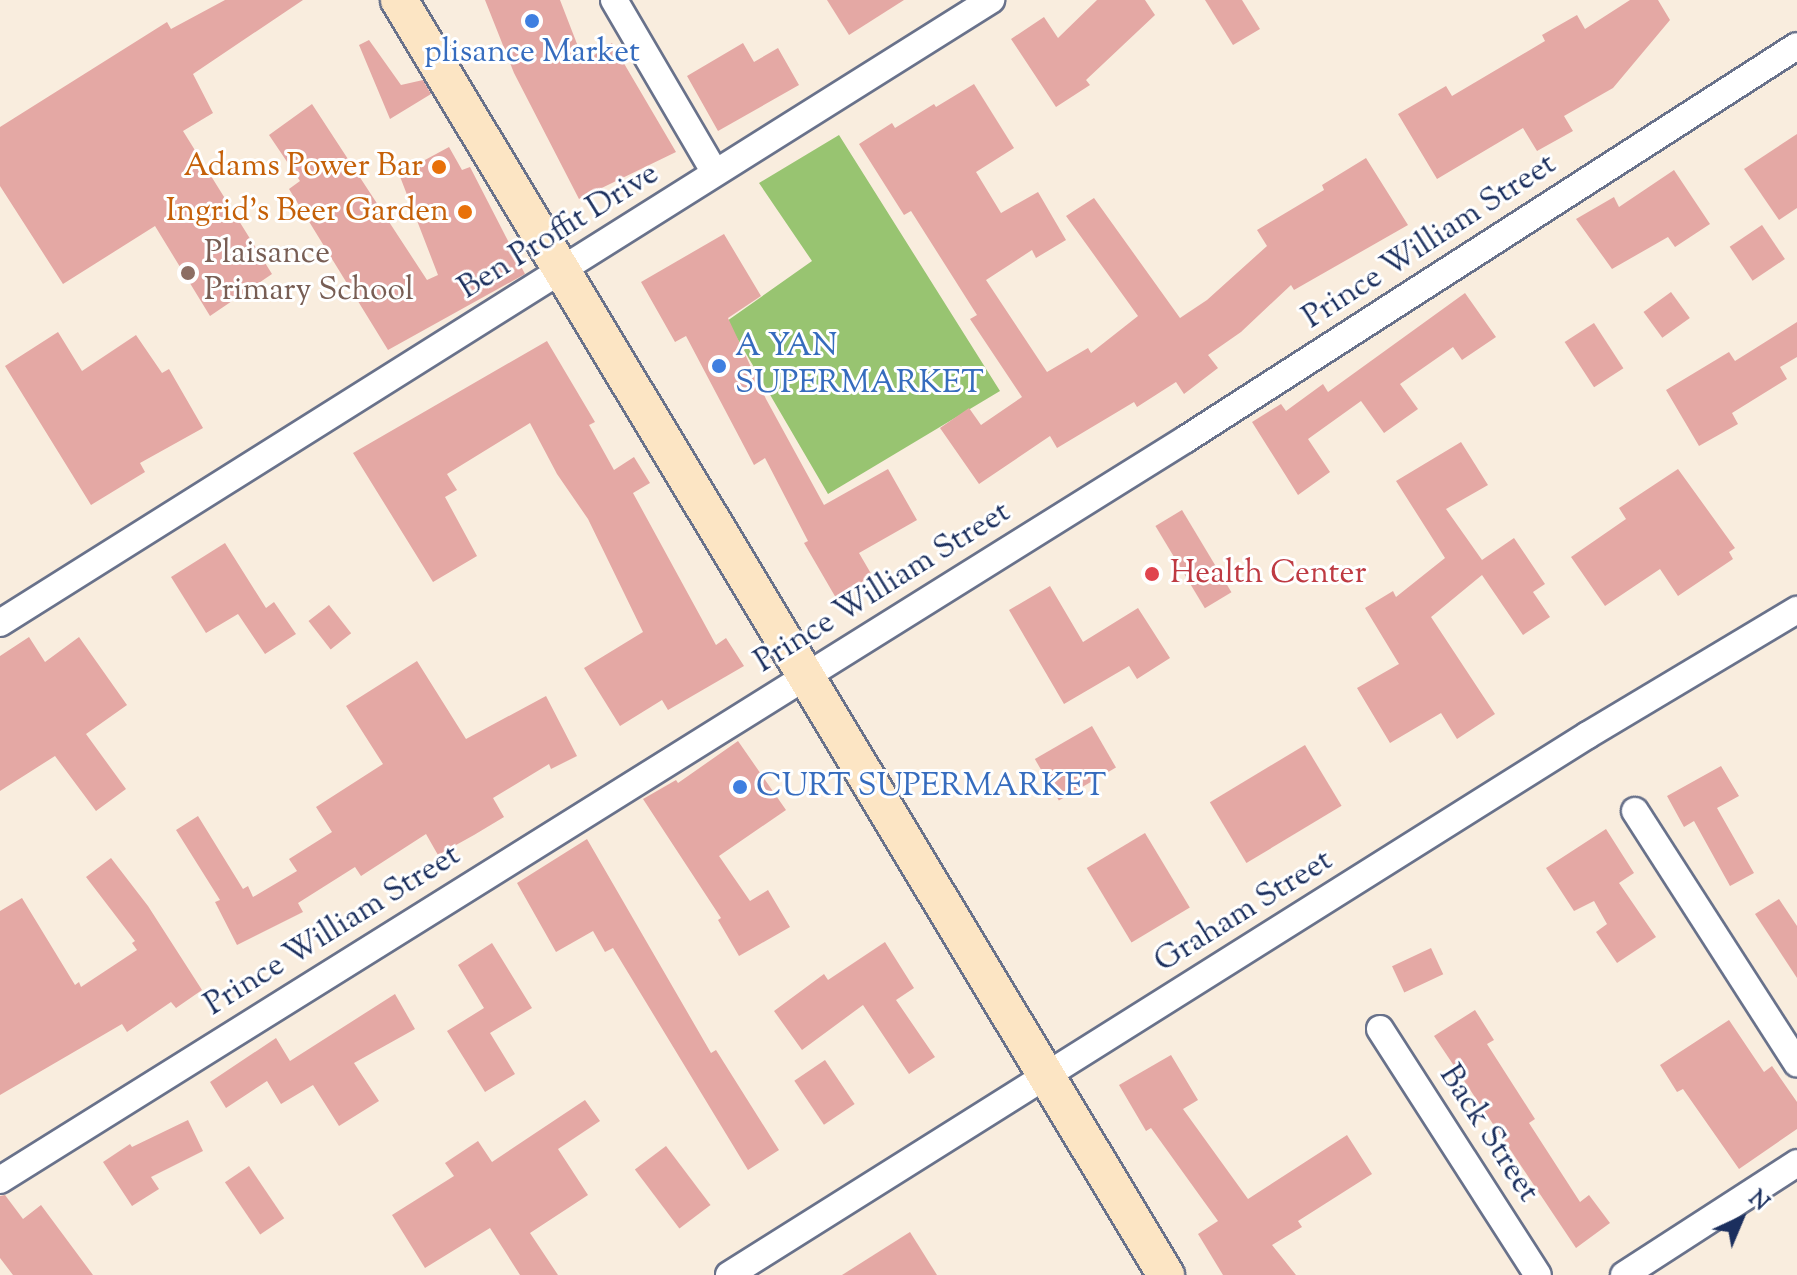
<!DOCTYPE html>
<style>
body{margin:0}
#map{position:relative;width:1797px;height:1275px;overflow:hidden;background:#f9edde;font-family:"Sorts Mill Goudy",serif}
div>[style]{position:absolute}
.green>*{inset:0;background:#98c471}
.building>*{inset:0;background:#e4a8a4;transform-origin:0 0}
.roads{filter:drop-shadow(2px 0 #69728b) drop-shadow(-2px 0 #69728b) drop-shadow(0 2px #69728b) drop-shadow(0 -2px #69728b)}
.street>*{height:26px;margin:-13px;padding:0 13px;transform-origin:13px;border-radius:13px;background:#fff}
.secondary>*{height:36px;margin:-18px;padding:0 18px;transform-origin:18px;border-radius:18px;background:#fce5c4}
.dots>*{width:22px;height:22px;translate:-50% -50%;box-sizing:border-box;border:4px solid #fff;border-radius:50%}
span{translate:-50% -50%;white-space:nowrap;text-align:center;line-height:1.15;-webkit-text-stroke:6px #fff;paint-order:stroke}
.shop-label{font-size:32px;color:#366cbe}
.left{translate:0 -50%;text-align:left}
.food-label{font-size:32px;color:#c56008}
.right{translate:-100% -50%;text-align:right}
.street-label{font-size:32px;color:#1b2f5e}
.education-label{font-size:32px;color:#785e54}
.health-label{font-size:32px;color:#be3a42}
.north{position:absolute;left:1701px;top:1179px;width:80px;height:80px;-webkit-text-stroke:6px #fff;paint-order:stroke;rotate:44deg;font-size:22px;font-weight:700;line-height:32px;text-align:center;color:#1b2f5e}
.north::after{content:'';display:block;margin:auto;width:28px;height:36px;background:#1b2f5e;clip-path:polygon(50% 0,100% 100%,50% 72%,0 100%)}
</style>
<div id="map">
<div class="green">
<i style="clip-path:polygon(839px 135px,1000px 391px,828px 494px,727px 321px,812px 261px,759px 183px)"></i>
</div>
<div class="building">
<i style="clip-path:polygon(225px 0,303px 0,193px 74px,213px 113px,183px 131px,272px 274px,210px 316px,155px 226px,63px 284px,0 186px,0 127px,167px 22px,171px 29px)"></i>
<i style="clip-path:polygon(485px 0,560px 0,584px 62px,612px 43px,676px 152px,579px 199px,514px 73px)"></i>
<i style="clip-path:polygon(827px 0,904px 0,849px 35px)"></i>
<i style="clip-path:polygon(1097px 0,1145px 0,1155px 15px,1086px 80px,1090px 85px,1056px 107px,1011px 39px,1044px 17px,1058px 38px)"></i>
<i style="clip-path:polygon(1205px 0,1242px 0,1260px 29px,1233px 45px)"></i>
<i style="clip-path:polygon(1630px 0,1658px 0,1670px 20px,1613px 88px,1564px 116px,1573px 131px,1537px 151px,1523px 128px,1437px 179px,1398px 114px,1446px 86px,1452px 96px,1545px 41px,1542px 35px,1577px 15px,1585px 29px)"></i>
<i style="clip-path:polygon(369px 40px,401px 85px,423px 80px,431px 94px,390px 119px,359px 45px)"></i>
<i style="clip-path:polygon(743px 43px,754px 62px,778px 48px,799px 85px,718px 131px,687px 76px)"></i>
<i style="clip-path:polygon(974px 84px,1014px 148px,976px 172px,1001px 213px,1038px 192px,1066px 240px,1036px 258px,1032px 250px,986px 280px,1047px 372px,1088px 348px,1091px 353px,1138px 316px,1066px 216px,1094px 198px,1180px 318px,1207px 300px,1267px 246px,1257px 230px,1324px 190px,1322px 185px,1366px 158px,1408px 225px,1294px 290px,1291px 285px,1241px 332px,1208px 355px,1218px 368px,1184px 394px,1176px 382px,1137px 407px,1134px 402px,1057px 448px,1050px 436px,979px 484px,940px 428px,969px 408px,981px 425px,1022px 397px,970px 319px,977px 315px,911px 211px,904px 215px,859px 144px,892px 123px,895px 128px,934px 104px,936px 107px)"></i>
<i style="clip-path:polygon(312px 104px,427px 280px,438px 275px,399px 174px,449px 147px,462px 170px,470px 167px,525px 274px,388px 350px,289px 189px,300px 181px,269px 135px)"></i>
<i style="clip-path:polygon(1797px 134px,1797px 208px,1779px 220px,1744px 169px)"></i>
<i style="clip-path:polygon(1674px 170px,1710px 224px,1675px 247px,1668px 237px,1612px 269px,1576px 219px,1614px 197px,1619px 207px)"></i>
<i style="left:1762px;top:225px;width:41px;height:39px;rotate:56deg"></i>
<i style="clip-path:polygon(724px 234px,761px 296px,728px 318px,766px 399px,824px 505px,888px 469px,917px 520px,859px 553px,873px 577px,836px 598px,804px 543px,808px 541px,765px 458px,754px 465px,686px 336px,675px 342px,641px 282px)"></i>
<i style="left:1671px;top:292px;width:32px;height:34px;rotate:54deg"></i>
<i style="clip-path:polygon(1465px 293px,1496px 337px,1462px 360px,1453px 347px,1400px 384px,1418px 409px,1384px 433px,1361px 401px,1308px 439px,1330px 472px,1298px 495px,1252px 422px,1281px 404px,1286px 411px,1323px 384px,1328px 392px)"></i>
<i style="clip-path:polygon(1797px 322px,1797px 357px,1780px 367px,1787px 379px,1732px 413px,1738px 424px,1699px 446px,1666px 390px,1729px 352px,1735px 361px)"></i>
<i style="left:1594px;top:323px;width:54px;height:35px;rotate:57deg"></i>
<i style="clip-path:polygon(58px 332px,82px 371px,136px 335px,162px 373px,169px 369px,203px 428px,140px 463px,145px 472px,91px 505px,5px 366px)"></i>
<i style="clip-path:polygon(547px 341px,595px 422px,589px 425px,614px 470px,634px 457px,650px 483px,633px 493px,716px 645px,726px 638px,744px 666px,668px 710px,662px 700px,620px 726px,584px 668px,643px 632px,588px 519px,557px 474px,530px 423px,447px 474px,457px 490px,445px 497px,477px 556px,433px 582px,353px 453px)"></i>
<i style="clip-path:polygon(1461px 442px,1488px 485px,1446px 509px,1482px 560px,1514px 538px,1545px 584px,1533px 592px,1550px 617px,1523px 635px,1482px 575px,1431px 617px,1495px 714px,1457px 739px,1441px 713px,1390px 743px,1357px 688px,1399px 664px,1365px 608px,1393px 591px,1396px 597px,1445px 558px,1396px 481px)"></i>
<i style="clip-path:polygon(1678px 469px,1735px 548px,1729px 552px,1733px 559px,1678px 596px,1660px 569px,1605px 606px,1571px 557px,1626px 519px,1619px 508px)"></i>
<i style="left:1182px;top:510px;width:96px;height:31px;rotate:59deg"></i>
<i style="clip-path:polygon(225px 543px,266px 608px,274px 602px,296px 634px,265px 654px,238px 614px,206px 633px,171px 577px)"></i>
<i style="clip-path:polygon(1050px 586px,1083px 642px,1138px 608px,1170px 658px,1137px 679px,1129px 666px,1064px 704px,1009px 610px)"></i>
<i style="left:329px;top:605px;width:36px;height:26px;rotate:52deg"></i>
<i style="clip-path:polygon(29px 637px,45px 662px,79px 637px,127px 705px,86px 734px,126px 789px,96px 811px,55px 756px,0 791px,0 656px)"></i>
<i style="clip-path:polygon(417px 661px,466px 739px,546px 696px,577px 756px,551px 769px,549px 764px,493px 798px,504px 817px,474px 835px,438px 855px,426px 834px,361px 876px,355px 867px,298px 903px,303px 912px,237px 945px,215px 902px,220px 900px,176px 830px,198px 816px,243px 889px,248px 886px,253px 897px,297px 871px,289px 859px,332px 832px,316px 807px,383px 764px,346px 706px)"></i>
<i style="left:1092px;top:726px;width:48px;height:66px;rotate:60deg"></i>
<i style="clip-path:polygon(738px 741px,786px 810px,719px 856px,750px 901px,768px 890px,790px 927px,739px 956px,718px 920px,721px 918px,643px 799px,676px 780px,678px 783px)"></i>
<i style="left:1305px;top:745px;width:71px;height:111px;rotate:59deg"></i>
<i style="clip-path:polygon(1721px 766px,1739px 796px,1717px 808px,1754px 873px,1730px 886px,1694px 821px,1684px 827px,1667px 796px)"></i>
<i style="clip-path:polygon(1606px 829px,1634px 873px,1619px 883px,1656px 937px,1617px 963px,1596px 932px,1607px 924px,1594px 901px,1574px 911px,1546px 868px)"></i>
<i style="left:1145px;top:833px;width:87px;height:68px;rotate:59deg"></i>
<i style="clip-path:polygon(587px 839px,711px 1053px,716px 1050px,779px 1150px,748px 1170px,613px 948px,605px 952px,593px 931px,556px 952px,517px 883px)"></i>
<i style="clip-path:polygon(111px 858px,148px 906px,202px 990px,176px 1008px,171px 1002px,127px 1032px,122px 1024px,0 1095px,0 911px,22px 898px,75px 985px,79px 982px,81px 987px,137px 950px,132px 943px,135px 941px,86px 877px)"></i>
<i style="clip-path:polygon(1779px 899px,1797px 926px,1797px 978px,1755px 914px)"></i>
<i style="clip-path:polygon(885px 942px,914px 988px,896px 1000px,935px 1057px,909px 1074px,863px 1005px,802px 1050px,774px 1011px,824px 974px,828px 980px)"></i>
<i style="clip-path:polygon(492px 943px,532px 1008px,490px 1033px,515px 1074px,485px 1092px,447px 1031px,484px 1008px,458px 965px)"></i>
<i style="left:1431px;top:948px;width:29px;height:43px;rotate:65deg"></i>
<i style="clip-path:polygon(395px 994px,415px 1029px,354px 1063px,379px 1101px,339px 1126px,313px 1085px,281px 1104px,267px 1081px,226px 1108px,210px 1082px,276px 1038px,290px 1061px)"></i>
<i style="clip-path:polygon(1475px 1010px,1494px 1040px,1487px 1044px,1535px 1119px,1529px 1123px,1580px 1202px,1589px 1195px,1610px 1223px,1576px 1248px,1434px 1036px)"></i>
<i style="clip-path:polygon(1729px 1020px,1764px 1072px,1772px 1066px,1797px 1102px,1797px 1129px,1739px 1169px,1683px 1089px,1677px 1092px,1660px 1065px)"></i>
<i style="clip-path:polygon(1171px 1055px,1198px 1100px,1183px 1109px,1248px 1199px,1347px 1135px,1372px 1174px,1298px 1221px,1302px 1227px,1272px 1245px,1296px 1275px,1223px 1275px,1198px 1234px,1218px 1221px,1151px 1128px,1146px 1131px,1119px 1085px)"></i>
<i style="left:825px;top:1060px;width:53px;height:37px;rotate:56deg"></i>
<i style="clip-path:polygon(585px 1100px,600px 1121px,558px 1149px,588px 1195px,530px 1233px,558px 1275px,520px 1275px,490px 1228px,425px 1268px,392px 1215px,454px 1176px,445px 1163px,478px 1141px,492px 1162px)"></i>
<i style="clip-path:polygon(188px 1120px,203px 1151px,151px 1177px,159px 1189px,132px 1206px,103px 1162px,130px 1144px,132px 1147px)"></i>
<i style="left:666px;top:1146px;width:74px;height:39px;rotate:53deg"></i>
<i style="left:249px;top:1166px;width:63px;height:29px;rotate:56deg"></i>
<i style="clip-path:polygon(5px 1195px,23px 1219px,41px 1205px,93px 1275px,13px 1275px,0 1258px,0 1196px)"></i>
<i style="clip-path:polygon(910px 1232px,937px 1275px,842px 1275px)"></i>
</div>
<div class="roads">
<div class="street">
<i style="left:614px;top:0;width:200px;rotate:59.7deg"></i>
<i style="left:0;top:623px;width:1171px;rotate:-32.16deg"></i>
<i style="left:1635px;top:811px;width:300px;rotate:57.3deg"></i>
<i style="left:1380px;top:1029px;width:292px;rotate:57.3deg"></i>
<i style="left:0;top:1180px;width:1398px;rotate:-32deg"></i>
<i style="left:1186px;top:439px;width:726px;rotate:-32.75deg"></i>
<i style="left:729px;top:1275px;width:1015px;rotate:-32.16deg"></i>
<i style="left:1588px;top:735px;width:244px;rotate:-30.9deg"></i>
<i style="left:1624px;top:1275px;width:206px;rotate:-32.9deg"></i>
</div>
<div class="secondary">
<i style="left:399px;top:0;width:1488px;rotate:58.97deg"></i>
</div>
</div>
<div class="dots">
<i style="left:532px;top:21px;background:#3f7fe0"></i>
<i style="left:439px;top:167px;background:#e8710a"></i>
<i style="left:465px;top:212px;background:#e8710a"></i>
<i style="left:188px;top:273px;background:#8d6e63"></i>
<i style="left:719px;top:366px;background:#3f7fe0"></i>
<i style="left:1152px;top:574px;background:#e0444e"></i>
<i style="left:740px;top:787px;background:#3f7fe0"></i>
</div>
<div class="shop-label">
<span style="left:532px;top:53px">plisance Market</span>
<span class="left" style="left:735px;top:366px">A YAN<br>SUPERMARKET</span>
<span class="left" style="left:756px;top:787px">CURT SUPERMARKET</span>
</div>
<div class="food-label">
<span class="right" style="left:423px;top:167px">Adams Power Bar</span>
<span class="right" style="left:449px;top:212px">Ingrid's Beer Garden</span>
</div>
<div class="street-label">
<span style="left:559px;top:232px;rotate:-32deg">Ben Proffit Drive</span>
<span style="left:1430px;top:242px;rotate:-33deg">Prince William Street</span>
<span style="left:883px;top:588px;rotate:-32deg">Prince William Street</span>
<span style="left:1244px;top:912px;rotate:-32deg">Graham Street</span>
<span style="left:333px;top:931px;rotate:-32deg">Prince William Street</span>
<span style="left:1488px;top:1134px;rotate:57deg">Back Street</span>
</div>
<div class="education-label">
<span class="left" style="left:204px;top:273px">Plaisance<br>Primary School</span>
</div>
<div class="health-label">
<span class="left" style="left:1170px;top:574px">Health Center</span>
</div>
<div class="north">N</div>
</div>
